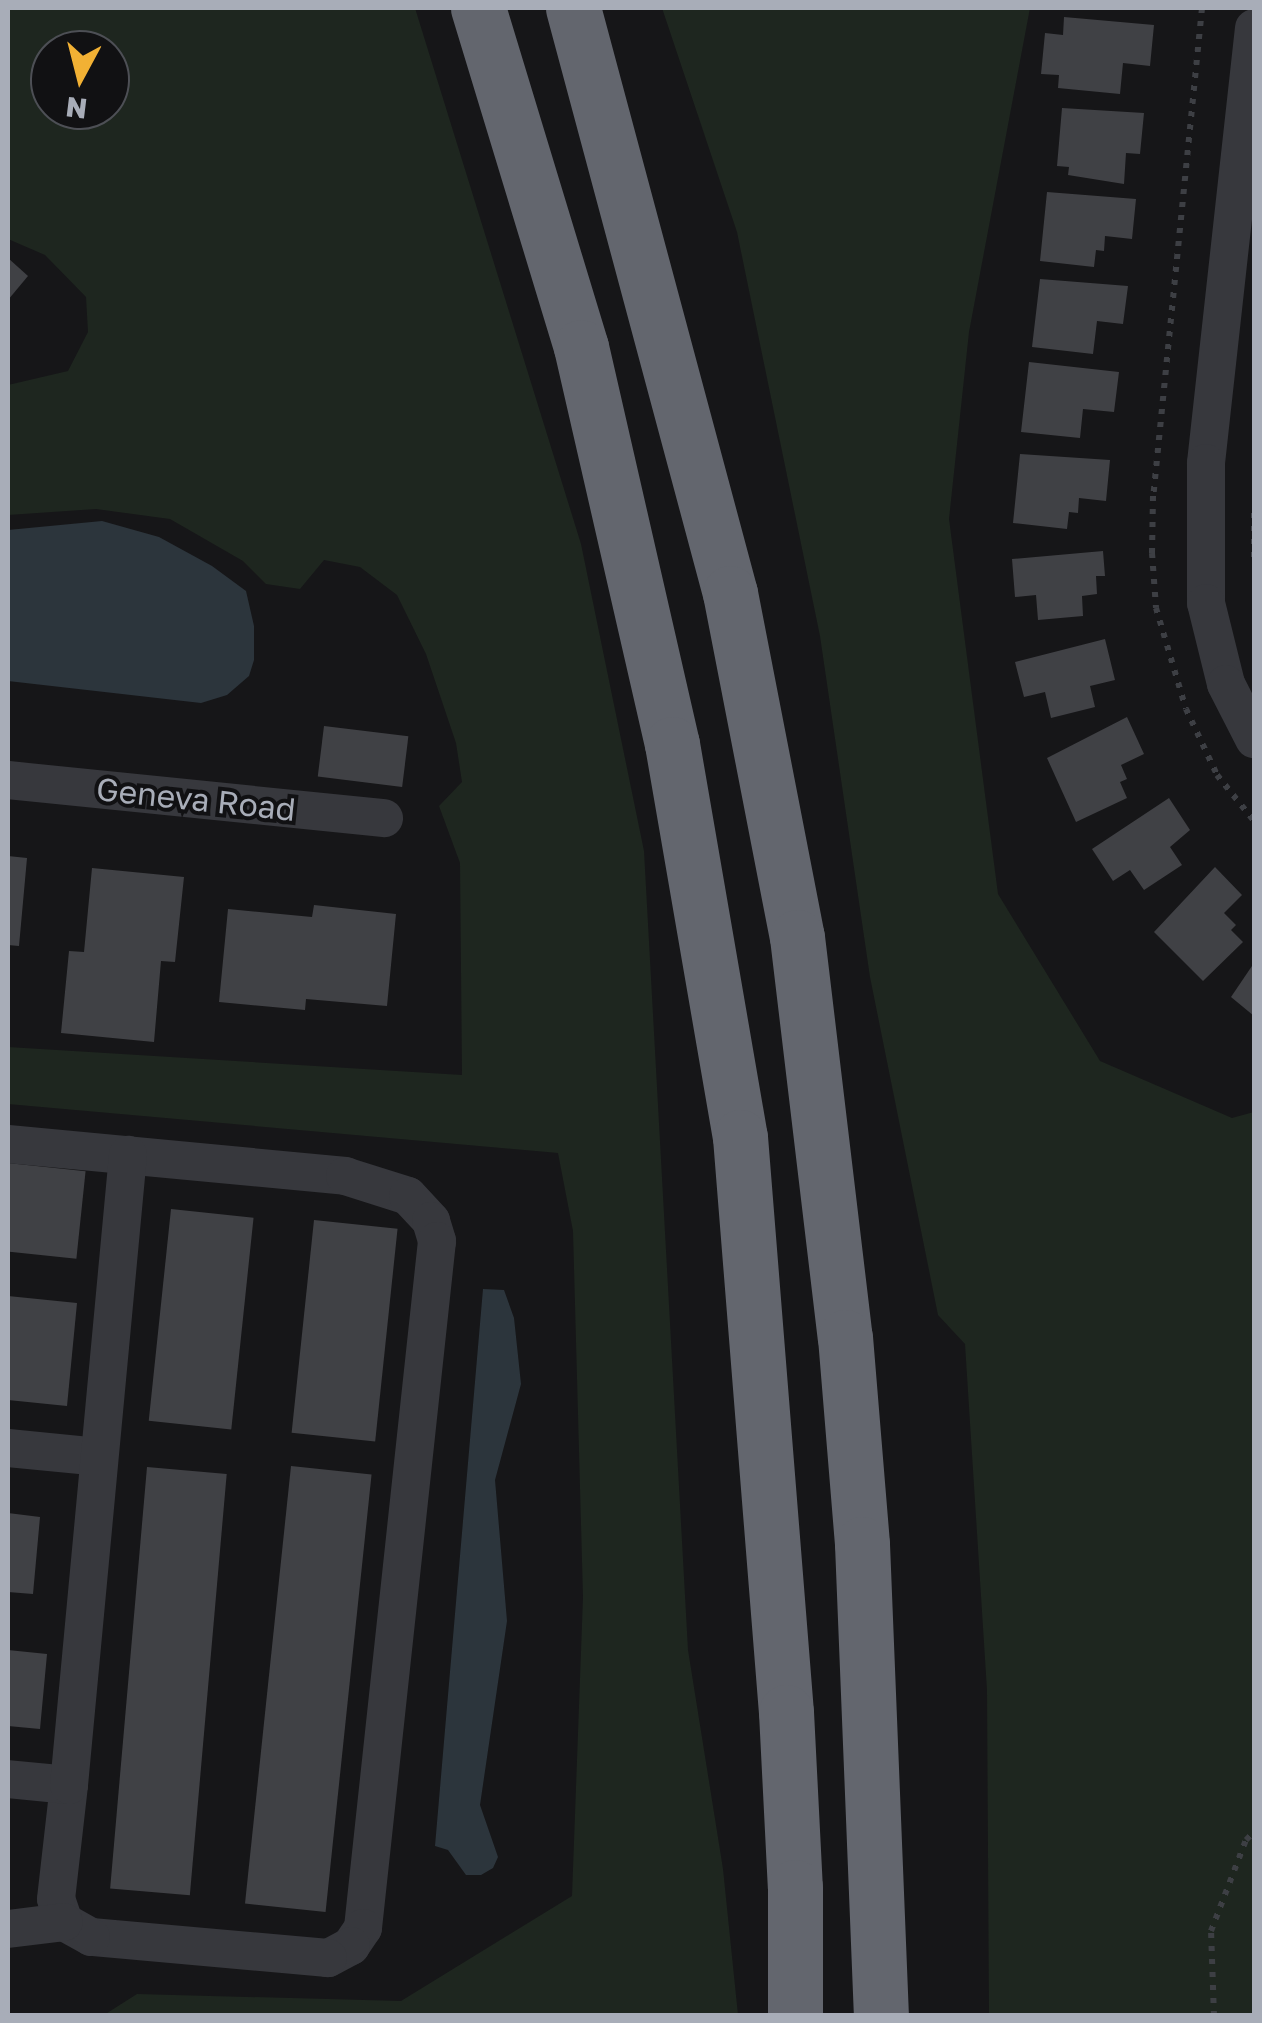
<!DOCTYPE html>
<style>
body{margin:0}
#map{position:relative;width:1262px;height:2023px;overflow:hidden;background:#161618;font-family:"Golos Text",sans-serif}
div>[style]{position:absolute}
.green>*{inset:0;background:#1e261f}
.water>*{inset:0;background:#2c353c}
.building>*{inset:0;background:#404145;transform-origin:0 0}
.path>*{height:6px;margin-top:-3px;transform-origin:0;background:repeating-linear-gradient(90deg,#3d3f44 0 5px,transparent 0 13px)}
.minor>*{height:38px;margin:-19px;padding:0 19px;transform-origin:19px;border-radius:19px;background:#37383d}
.motorway>*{height:55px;margin:-27.5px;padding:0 27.5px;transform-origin:27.5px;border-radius:27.5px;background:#63666e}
span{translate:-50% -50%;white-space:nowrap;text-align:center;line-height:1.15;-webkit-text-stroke:8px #111113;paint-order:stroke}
.street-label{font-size:32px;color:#a8adb8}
.frame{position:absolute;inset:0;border:10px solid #a8adb8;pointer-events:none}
.north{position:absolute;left:30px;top:30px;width:100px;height:100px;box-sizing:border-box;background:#111113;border:2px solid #4d4f55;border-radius:50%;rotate:187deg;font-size:28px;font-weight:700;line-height:40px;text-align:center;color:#a8adb8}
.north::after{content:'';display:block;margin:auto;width:35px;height:45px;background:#f2b134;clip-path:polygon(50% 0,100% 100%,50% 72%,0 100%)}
</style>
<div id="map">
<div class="green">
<i style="clip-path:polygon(evenodd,8px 8px,415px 8px,581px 544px,644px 851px,688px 1650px,723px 1869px,738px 2015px,104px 2015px,137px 1994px,401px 2001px,572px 1896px,583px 1597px,573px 1231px,558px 1153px,8px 1104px,8px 1047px,462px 1075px,460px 863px,439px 806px,462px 782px,456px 743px,426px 654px,397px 595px,360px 567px,324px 560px,300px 589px,266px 584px,243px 561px,170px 519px,96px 509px,8px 515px,8px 385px,68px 371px,88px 332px,86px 297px,45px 255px,8px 239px,8px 8px,50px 50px,110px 50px,110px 110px,50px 110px,50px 50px)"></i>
<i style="clip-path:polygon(662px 8px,1030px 8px,969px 332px,949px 519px,998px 894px,1100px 1061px,1232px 1118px,1254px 1112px,1254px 2015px,989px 2015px,987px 1690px,965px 1344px,938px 1315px,870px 977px,820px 636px,737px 232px)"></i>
</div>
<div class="water">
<i style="clip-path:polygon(102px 521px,159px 537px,212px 566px,246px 591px,254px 626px,254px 660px,249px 676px,227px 695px,201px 703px,8px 681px,8px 530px)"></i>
<i style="clip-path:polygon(483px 1289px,504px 1290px,514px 1318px,521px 1384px,495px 1480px,507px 1621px,480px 1805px,498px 1857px,493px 1868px,481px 1875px,466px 1875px,448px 1850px,435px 1846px)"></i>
</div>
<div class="building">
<i style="clip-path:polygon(1064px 17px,1154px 25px,1150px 66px,1123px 63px,1120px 94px,1058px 88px,1059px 75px,1041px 74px,1045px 33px,1063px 35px)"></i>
<i style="clip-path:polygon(1062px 108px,1144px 113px,1140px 154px,1126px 153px,1124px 184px,1068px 175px,1069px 167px,1057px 166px)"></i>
<i style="clip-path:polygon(1047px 192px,1136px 199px,1132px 239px,1105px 236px,1104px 251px,1096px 250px,1094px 267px,1040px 261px)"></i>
<i style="clip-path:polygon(8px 258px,28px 276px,8px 300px)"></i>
<i style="clip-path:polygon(1040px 279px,1128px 286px,1123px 324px,1097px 321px,1093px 354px,1032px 347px)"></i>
<i style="clip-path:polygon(1029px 362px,1119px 372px,1114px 412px,1083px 409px,1080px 438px,1021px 432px)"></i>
<i style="clip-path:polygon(1020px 454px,1110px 460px,1106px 501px,1079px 498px,1078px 513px,1069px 512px,1067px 529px,1013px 523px)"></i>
<i style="clip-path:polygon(1103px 551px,1105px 576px,1096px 576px,1097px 594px,1082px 596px,1083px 616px,1038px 620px,1036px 595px,1015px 597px,1012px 559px)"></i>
<i style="clip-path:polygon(1105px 639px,1115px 680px,1090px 686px,1095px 707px,1051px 718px,1045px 692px,1024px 697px,1015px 662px)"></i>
<i style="clip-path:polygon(1127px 717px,1144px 754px,1121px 765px,1127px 779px,1120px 782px,1127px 798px,1076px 822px,1047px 758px)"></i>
<i style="left:324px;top:726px;width:85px;height:51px;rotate:7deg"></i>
<i style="clip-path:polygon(1169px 798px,1190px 830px,1170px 847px,1182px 865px,1144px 890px,1130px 870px,1113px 881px,1092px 849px)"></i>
<i style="clip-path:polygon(8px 856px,27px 858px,19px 946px,8px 945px)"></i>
<i style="clip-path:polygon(1215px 867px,1242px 895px,1224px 913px,1236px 925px,1231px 930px,1243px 942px,1203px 981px,1154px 932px)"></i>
<i style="clip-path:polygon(92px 868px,184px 877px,175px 962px,161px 961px,154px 1042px,61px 1033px,69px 951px,84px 952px)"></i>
<i style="clip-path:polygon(314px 905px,396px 914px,387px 1006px,306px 999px,305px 1010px,219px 1002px,228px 909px,312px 917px)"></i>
<i style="clip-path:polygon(1254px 963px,1254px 1016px,1231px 997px)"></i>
<i style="left:8px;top:1163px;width:78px;height:88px;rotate:6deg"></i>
<i style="left:171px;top:1209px;width:83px;height:213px;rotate:6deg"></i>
<i style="left:314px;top:1220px;width:84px;height:214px;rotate:6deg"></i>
<i style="clip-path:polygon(8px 1296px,77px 1303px,67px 1406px,8px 1400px)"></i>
<i style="left:291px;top:1466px;width:81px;height:440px;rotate:6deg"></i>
<i style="left:147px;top:1467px;width:80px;height:423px;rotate:5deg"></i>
<i style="clip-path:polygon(8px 1513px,40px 1517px,33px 1594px,8px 1592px)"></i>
<i style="clip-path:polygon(8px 1650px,47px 1654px,40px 1729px,8px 1726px)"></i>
</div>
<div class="path">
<i style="left:1202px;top:8px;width:490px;rotate:95.7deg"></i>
<i style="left:1153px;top:496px;width:57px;rotate:91deg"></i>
<i style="left:1152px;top:553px;width:55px;rotate:85.8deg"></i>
<i style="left:1156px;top:608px;width:105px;rotate:73.5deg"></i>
<i style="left:1186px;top:709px;width:73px;rotate:64.8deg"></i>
<i style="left:1217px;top:775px;width:59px;rotate:51.2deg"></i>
<i style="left:1254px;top:513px;width:51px;rotate:90deg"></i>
<i style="left:1214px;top:2016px;width:85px;rotate:-92deg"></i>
<i style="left:1211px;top:1931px;width:97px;rotate:-69deg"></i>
<i style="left:1246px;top:1840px;width:11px;rotate:-45deg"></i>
</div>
<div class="minor">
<i style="left:1254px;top:28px;width:438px;rotate:96.3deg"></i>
<i style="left:1206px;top:463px;width:140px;rotate:90deg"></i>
<i style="left:1206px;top:603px;width:83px;rotate:76.1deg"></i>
<i style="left:1226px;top:684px;width:62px;rotate:63deg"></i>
<i style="left:8px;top:780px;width:378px;rotate:5.8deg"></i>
<i style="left:8px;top:1144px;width:339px;rotate:5.4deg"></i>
<i style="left:345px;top:1176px;width:66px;rotate:17.6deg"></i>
<i style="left:408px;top:1196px;width:34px;rotate:47deg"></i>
<i style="left:431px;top:1221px;width:21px;rotate:73deg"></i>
<i style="left:437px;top:1241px;width:691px;rotate:96.15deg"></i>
<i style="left:363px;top:1928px;width:22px;rotate:124deg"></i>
<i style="left:351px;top:1946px;width:26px;rotate:152deg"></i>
<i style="left:328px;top:1958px;width:238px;rotate:-174.9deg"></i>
<i style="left:91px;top:1937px;width:31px;rotate:-151deg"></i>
<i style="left:64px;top:1922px;width:24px;rotate:-109deg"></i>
<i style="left:56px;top:1899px;width:115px;rotate:-83.5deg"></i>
<i style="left:69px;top:1785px;width:61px;rotate:-174.4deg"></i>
<i style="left:8px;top:1448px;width:91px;rotate:5.6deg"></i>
<i style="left:69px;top:1785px;width:633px;rotate:-84.65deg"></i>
<i style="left:8px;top:1929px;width:56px;rotate:-7.1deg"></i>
</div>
<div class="motorway">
<i style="left:478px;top:8px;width:354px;rotate:73.1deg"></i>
<i style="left:581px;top:347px;width:407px;rotate:77.1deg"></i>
<i style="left:672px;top:744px;width:399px;rotate:80.2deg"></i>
<i style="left:740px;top:1137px;width:577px;rotate:85.43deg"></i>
<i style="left:786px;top:1712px;width:175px;rotate:87.1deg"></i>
<i style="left:795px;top:1887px;width:129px;rotate:90deg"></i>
<i style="left:573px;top:8px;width:606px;rotate:74.98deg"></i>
<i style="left:730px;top:593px;width:350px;rotate:79deg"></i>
<i style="left:797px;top:937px;width:403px;rotate:83.2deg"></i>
<i style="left:845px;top:1337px;width:208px;rotate:85.3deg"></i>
<i style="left:862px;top:1544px;width:472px;rotate:87.7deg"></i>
</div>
<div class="street-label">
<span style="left:196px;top:799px;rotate:6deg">Geneva Road</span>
</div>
<div class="frame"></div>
<div class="north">N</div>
</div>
